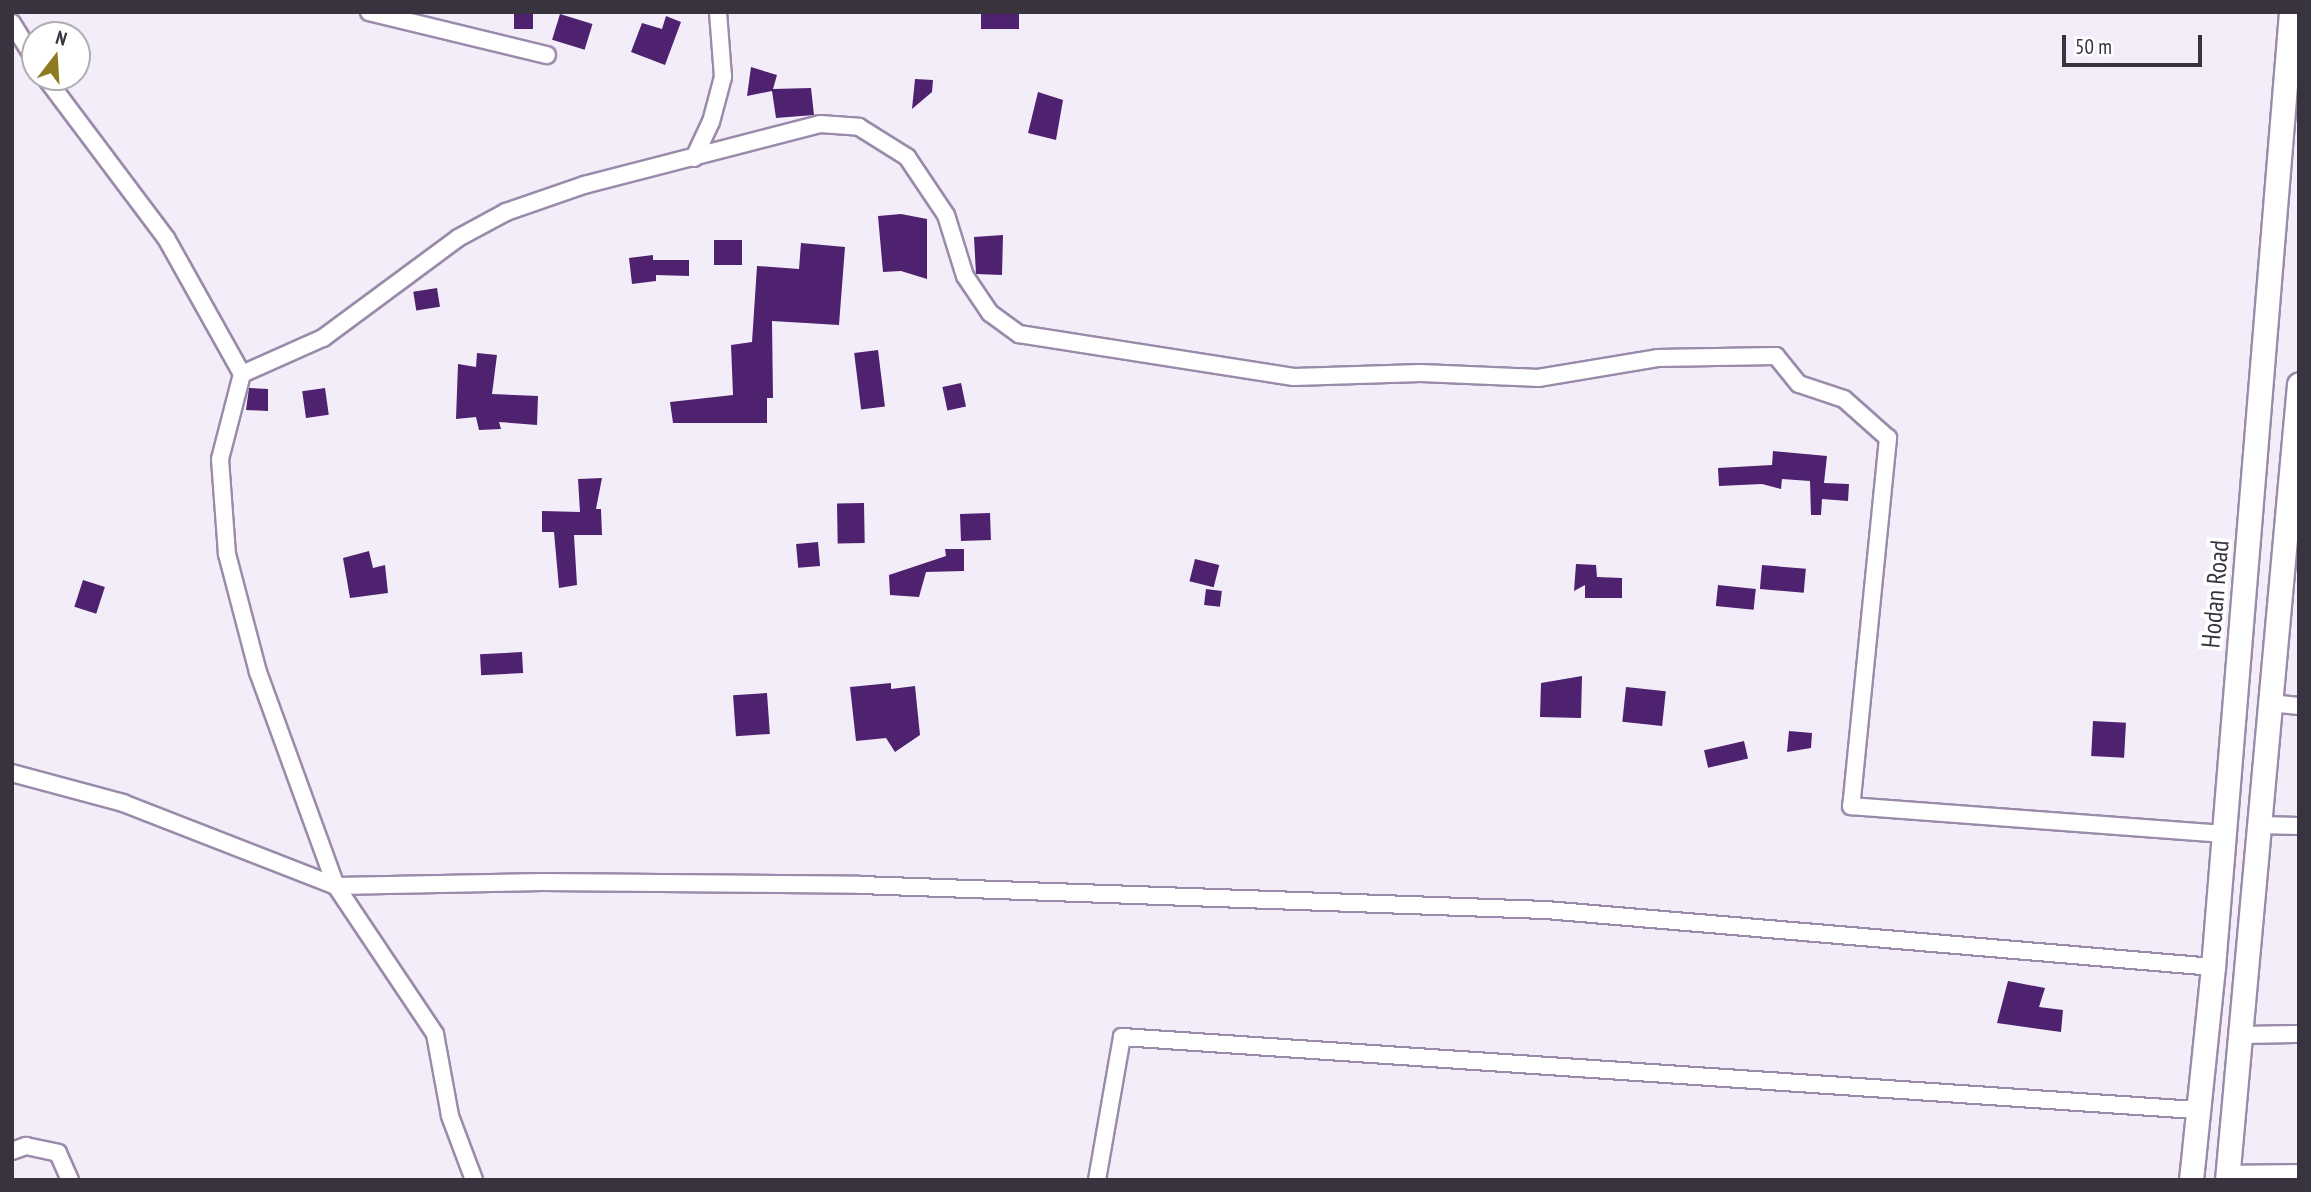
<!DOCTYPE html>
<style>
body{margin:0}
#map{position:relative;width:2311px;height:1192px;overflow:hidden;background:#f3edfa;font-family:"PT Sans Narrow",sans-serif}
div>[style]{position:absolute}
.building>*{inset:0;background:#4e226f;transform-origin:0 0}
.roads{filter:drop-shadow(2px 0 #9a8baa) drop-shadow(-2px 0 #9a8baa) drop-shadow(0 2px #9a8baa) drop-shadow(0 -2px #9a8baa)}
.minor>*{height:16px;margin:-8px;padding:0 8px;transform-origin:8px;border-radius:8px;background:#fff}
.secondary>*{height:23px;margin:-11.5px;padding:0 11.5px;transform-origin:11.5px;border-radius:11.5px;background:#fff}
span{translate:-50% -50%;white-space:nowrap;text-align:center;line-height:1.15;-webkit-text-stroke:7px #fff;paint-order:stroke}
.street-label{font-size:26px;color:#39333f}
.frame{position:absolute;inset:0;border:14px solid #39333f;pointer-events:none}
.north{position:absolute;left:21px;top:21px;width:70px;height:70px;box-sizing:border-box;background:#fff;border:2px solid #b0adb2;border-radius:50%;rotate:17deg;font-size:19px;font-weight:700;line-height:28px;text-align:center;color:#39333f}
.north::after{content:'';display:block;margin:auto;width:24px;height:32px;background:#8e7b21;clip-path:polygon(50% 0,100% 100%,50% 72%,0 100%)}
.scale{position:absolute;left:2062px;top:35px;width:140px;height:32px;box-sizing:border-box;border:4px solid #39333f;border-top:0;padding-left:9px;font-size:21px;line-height:24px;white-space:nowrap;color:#39333f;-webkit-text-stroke:5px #fff;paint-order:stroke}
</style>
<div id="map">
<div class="building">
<i style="left:514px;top:12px;width:19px;height:17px"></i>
<i style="left:981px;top:12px;width:38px;height:17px"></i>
<i style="left:560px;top:14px;width:34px;height:27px;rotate:17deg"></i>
<i style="clip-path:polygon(666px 16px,681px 22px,665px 65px,631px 52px,642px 23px,662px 29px)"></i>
<i style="clip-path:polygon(751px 67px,777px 75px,773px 89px,811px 88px,814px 115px,776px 118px,772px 91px,747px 96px)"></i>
<i style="clip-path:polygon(915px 79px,933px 80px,932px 92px,912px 109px)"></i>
<i style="clip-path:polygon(1038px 92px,1063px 100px,1056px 140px,1028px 133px)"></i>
<i style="clip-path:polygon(901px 214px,927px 219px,927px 279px,901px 271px,883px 272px,878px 216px)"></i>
<i style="clip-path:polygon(1003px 235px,1002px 275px,976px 274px,974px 237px)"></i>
<i style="left:714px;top:240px;width:28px;height:25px"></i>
<i style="clip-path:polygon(801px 243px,845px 247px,839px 325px,772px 321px,773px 398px,767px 398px,767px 423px,673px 423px,670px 402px,733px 395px,731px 345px,752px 342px,757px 266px,799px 269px)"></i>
<i style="clip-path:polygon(653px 255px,653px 260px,689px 260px,689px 276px,656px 275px,656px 281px,632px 284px,629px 258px)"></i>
<i style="left:437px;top:288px;width:19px;height:24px;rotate:81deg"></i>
<i style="left:878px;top:350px;width:57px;height:24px;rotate:83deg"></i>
<i style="clip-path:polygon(477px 353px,497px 355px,492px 394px,538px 396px,537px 425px,499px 422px,501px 429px,479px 430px,476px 417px,456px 419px,458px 364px,476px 367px)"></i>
<i style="left:961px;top:383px;width:24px;height:19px;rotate:78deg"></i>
<i style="clip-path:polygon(249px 388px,268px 389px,268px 411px,246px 410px)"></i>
<i style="left:325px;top:388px;width:27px;height:23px;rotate:82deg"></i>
<i style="clip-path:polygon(1773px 451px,1827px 456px,1824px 483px,1849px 484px,1848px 501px,1822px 499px,1821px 515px,1811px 515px,1810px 481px,1782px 479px,1781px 489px,1762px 484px,1719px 486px,1718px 468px,1772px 465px)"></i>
<i style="clip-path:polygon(602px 478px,596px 509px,601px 509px,602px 535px,574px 535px,577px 585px,559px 588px,554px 532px,542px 532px,542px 511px,580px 512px,578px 479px)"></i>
<i style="left:864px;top:503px;width:40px;height:27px;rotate:89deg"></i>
<i style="left:990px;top:513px;width:27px;height:30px;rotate:88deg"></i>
<i style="left:818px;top:542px;width:24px;height:22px;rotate:85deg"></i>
<i style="clip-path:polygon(945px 549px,964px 549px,964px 571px,926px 572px,919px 597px,890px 595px,889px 575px,946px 556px)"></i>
<i style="clip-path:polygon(369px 551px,373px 568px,385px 565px,388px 593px,350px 598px,343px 558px)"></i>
<i style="left:1195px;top:559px;width:25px;height:23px;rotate:14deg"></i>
<i style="clip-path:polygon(1576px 564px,1596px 565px,1597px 577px,1622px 578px,1622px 598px,1585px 598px,1585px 585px,1574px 591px)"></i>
<i style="left:1762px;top:565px;width:44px;height:24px;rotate:5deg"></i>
<i style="left:83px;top:580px;width:23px;height:28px;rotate:18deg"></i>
<i style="left:1718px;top:585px;width:38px;height:21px;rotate:6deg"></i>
<i style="left:1206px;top:589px;width:16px;height:16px;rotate:7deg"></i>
<i style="left:522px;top:652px;width:21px;height:42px;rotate:87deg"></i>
<i style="clip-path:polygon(1582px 676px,1581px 718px,1540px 717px,1541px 683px)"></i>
<i style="clip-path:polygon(891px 683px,891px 689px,915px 686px,920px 735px,895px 752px,886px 738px,856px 741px,850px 687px)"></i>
<i style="left:1626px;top:687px;width:40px;height:35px;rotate:6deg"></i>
<i style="left:767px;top:693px;width:41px;height:34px;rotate:86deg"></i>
<i style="left:2093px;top:721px;width:33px;height:35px;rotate:3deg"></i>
<i style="clip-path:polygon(1789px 731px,1812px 733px,1811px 748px,1787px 752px)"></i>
<i style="left:1744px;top:741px;width:18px;height:41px;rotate:77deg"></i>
<i style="clip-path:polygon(2008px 981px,2045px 988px,2039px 1007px,2063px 1010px,2061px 1032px,1997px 1023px)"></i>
</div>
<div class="roads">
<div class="minor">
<i style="left:369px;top:12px;width:183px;rotate:13.6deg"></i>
<i style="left:12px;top:23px;width:44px;rotate:58.1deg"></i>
<i style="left:45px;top:77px;width:201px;rotate:53.1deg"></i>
<i style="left:166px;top:238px;width:156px;rotate:60.8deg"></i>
<i style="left:242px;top:374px;width:88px;rotate:104.5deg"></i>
<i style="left:220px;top:459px;width:95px;rotate:85.8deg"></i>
<i style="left:227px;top:554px;width:122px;rotate:75.3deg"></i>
<i style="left:258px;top:672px;width:228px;rotate:70deg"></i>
<i style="left:336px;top:886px;width:178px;rotate:56.2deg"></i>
<i style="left:435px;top:1034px;width:83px;rotate:79.6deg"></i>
<i style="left:450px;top:1116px;width:68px;rotate:69.4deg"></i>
<i style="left:694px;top:158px;width:40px;rotate:-65deg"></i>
<i style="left:711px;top:122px;width:47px;rotate:-75.1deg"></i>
<i style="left:723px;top:77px;width:65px;rotate:-94.4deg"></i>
<i style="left:242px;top:374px;width:89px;rotate:-24deg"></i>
<i style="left:323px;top:338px;width:168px;rotate:-36.5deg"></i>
<i style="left:458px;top:238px;width:55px;rotate:-28.4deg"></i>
<i style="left:506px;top:212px;width:83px;rotate:-19.1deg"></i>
<i style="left:584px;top:185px;width:244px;rotate:-14.5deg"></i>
<i style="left:820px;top:124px;width:39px;rotate:4deg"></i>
<i style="left:859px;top:127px;width:57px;rotate:32deg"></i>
<i style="left:907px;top:157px;width:70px;rotate:56.1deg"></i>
<i style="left:946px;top:215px;width:64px;rotate:72.7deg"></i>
<i style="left:965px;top:276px;width:45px;rotate:56deg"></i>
<i style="left:990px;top:313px;width:36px;rotate:36deg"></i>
<i style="left:1019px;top:334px;width:278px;rotate:8.9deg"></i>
<i style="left:1294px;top:377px;width:127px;rotate:-1.8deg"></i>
<i style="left:1421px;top:373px;width:117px;rotate:2.4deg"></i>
<i style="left:1538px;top:378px;width:121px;rotate:-9.5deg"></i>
<i style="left:1657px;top:358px;width:119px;rotate:-1deg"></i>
<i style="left:1776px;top:356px;width:36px;rotate:51deg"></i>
<i style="left:1799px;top:384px;width:47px;rotate:18.4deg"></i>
<i style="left:1844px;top:399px;width:59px;rotate:41.6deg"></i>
<i style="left:1888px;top:438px;width:370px;rotate:95.7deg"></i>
<i style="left:1851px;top:806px;width:373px;rotate:4.3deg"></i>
<i style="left:2270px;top:703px;width:29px;rotate:6deg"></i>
<i style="left:12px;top:773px;width:115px;rotate:15.1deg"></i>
<i style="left:123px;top:803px;width:229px;rotate:21.3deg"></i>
<i style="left:336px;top:886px;width:207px;rotate:-1.1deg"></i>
<i style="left:543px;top:882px;width:317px;rotate:0.5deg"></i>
<i style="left:860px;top:885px;width:686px;rotate:2.09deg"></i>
<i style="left:1546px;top:910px;width:669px;rotate:4.88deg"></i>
<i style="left:2259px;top:825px;width:40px;rotate:1.4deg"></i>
<i style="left:2240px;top:1035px;width:59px;rotate:-1deg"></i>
<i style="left:12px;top:1151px;width:15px;rotate:-20deg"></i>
<i style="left:26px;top:1146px;width:33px;rotate:12deg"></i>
<i style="left:58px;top:1153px;width:30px;rotate:66deg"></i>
<i style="left:2227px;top:1174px;width:72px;rotate:-0.8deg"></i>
<i style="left:1097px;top:1180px;width:145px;rotate:-80.1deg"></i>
<i style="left:1122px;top:1037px;width:1076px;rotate:3.89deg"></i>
</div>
<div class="secondary">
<i style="left:2191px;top:1180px;width:214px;rotate:-84.1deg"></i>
<i style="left:2213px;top:967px;width:958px;rotate:-85.33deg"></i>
<i style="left:2227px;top:1180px;width:799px;rotate:-84.83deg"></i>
</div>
</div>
<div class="street-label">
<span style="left:2215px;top:594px;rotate:-85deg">Hodan Road</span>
</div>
<div class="frame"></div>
<div class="north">N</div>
<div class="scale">50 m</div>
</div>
